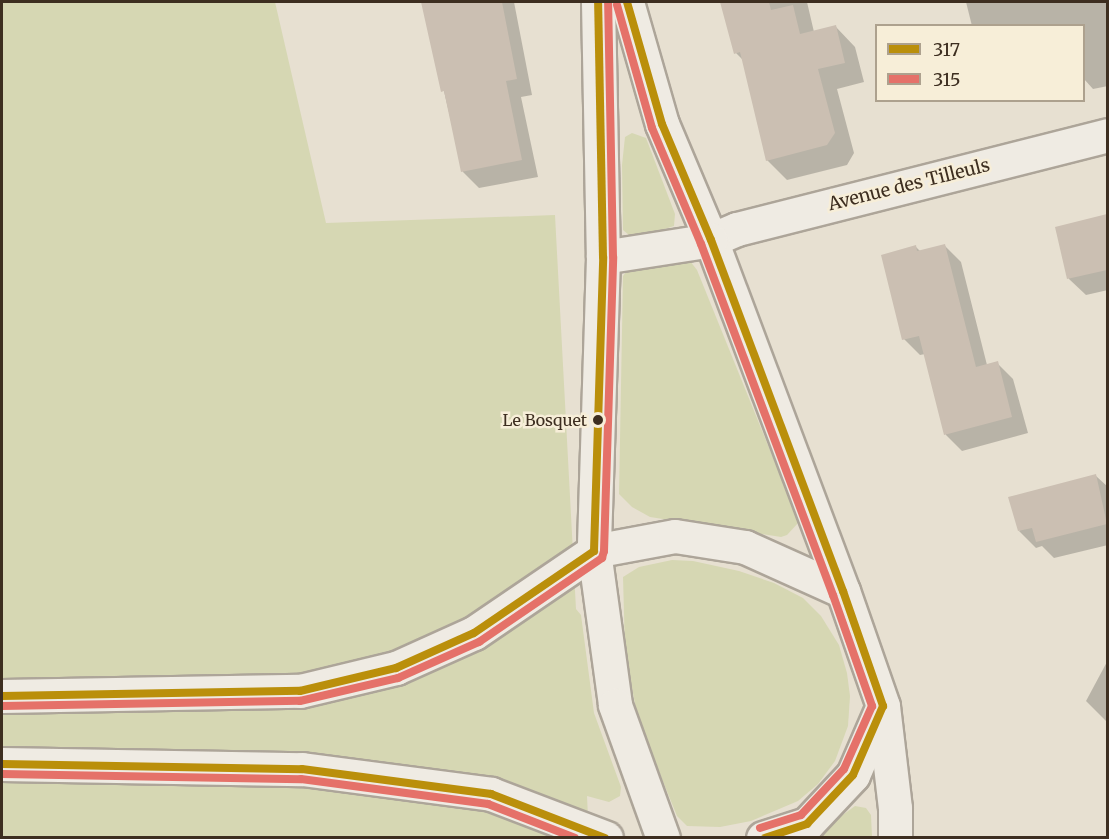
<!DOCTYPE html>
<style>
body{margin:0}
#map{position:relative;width:1109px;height:839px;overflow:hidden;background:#e7e0d1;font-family:Merriweather,serif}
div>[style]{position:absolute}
.green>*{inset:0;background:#d6d7b3}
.shadow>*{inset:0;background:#0003}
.building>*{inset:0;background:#cbbfb2}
.roads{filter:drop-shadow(2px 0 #ada599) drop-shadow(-2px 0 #ada599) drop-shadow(0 2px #ada599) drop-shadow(0 -2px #ada599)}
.street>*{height:33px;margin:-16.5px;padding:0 16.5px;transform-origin:16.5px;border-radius:16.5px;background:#efebe3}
.secondary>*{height:33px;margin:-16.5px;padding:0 16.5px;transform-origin:16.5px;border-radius:16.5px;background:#efebe3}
.bus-1>*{height:8px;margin:-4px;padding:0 4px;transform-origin:4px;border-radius:4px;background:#ba8f0b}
.bus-2>*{height:8px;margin:-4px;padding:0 4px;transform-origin:4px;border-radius:4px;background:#e57169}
.dots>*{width:16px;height:16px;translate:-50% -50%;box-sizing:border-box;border:3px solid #f7eed8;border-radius:50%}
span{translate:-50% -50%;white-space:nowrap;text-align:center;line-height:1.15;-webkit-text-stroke:5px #f7eed8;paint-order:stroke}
.bus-label{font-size:16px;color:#3d2e20}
.right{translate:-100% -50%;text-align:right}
.street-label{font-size:18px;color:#3d2e20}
.frame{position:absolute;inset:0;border:3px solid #3d2e20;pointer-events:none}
.legend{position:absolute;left:875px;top:24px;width:210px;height:78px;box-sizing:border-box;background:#f7eed8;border:2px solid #ada18e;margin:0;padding:8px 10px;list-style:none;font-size:18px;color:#3d2e20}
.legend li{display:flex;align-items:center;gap:12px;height:30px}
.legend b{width:30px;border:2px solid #ada18e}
</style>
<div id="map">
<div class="green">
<i style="clip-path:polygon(2px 2px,275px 2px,326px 223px,555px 215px,576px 609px,581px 615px,594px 713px,621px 787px,620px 796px,609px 802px,587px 796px,589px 837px,2px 838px)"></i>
<i style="clip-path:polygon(632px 133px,646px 138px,675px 214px,674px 226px,643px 236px,629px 235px,623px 230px,622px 165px,625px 137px)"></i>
<i style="clip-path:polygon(683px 260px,690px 261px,697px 270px,799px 522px,787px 535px,781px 537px,650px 517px,632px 507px,619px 494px,623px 276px,629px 268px)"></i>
<i style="clip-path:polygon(672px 560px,693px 561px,739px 571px,774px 583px,803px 598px,821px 616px,839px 645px,847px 673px,850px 696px,848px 726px,835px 761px,818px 784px,798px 801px,751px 821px,720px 827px,687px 826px,677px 816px,638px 720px,625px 650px,623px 577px,639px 567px)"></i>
<i style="clip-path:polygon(855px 806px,866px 808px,871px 815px,872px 837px,811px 838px)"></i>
</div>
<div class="shadow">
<i style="clip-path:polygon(423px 2px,514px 2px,532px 95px,521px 97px,538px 177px,479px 188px,463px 172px)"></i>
<i style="clip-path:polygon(722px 2px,807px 2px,814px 32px,836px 27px,855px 47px,864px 82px,837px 89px,854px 153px,847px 165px,787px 180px,767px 160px,743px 60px,736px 53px)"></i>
<i style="clip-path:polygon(966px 2px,1108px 2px,1108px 86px,1093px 89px,1084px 79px,1084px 26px,972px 26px)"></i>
<i style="clip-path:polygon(1108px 215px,1108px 290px,1086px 295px,1069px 279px,1057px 229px)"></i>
<i style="clip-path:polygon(915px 246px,921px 252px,945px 246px,961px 262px,987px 365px,997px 363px,1013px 379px,1028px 433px,962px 451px,946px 435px,925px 354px,920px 355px,904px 339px)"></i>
<i style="clip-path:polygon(1096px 476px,1108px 487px,1108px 545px,1054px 558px,1042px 546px,1036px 548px,1019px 531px)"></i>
<i style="clip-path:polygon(1108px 660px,1108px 723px,1086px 701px)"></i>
</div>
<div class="building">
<i style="clip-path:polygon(421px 2px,502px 2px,517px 79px,506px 81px,522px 160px,461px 172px,444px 91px,441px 92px)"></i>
<i style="clip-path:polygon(720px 2px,769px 2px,771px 10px,793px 5px,800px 34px,836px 25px,845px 63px,818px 69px,835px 133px,827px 145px,766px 161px,740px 52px,734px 54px)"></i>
<i style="clip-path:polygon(1107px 214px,1107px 270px,1067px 279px,1055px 227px)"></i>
<i style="clip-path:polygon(945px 244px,976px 367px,998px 361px,1012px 417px,944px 435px,919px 336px,902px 340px,881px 255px,916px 245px,917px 251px)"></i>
<i style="clip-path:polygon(1096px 474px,1107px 524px,1036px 542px,1032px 528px,1018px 531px,1008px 497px)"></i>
</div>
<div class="roads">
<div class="street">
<i style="left:711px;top:240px;width:28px;rotate:-23deg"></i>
<i style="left:737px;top:229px;width:383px;rotate:-14.2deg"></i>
</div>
<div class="secondary">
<i style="left:598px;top:2px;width:255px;rotate:88.9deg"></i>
<i style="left:603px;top:257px;width:294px;rotate:91.8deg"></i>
<i style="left:594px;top:551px;width:155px;rotate:82.2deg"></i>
<i style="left:615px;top:705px;width:141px;rotate:70.2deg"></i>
<i style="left:627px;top:2px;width:127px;rotate:74deg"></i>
<i style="left:662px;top:124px;width:126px;rotate:67.1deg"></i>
<i style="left:711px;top:240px;width:375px;rotate:69.4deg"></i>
<i style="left:843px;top:591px;width:122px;rotate:70.8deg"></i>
<i style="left:883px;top:706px;width:103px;rotate:83.3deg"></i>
<i style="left:895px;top:808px;width:30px;rotate:90deg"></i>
<i style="left:603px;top:257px;width:109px;rotate:-8.9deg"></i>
<i style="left:2px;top:696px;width:298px;rotate:-1deg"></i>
<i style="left:300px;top:691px;width:99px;rotate:-13.5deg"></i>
<i style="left:396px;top:668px;width:85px;rotate:-24.2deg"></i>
<i style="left:474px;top:633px;width:145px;rotate:-34.3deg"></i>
<i style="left:594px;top:551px;width:82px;rotate:-10.5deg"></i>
<i style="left:675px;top:536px;width:71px;rotate:8.9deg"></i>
<i style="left:745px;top:547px;width:107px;rotate:24.2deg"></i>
<i style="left:2px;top:764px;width:300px;rotate:1deg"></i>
<i style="left:302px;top:769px;width:191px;rotate:7.5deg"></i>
<i style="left:491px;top:794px;width:123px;rotate:20.9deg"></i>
<i style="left:763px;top:838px;width:46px;rotate:-17.7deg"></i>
<i style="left:807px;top:824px;width:67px;rotate:-46.8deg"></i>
<i style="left:853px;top:775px;width:73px;rotate:-66.6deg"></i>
</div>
</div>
<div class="bus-1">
<i style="left:627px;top:2px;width:127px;rotate:74deg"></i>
<i style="left:662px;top:124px;width:126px;rotate:67.1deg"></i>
<i style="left:711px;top:240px;width:375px;rotate:69.4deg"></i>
<i style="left:843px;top:591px;width:122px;rotate:70.8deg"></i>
<i style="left:883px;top:706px;width:75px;rotate:113.5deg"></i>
<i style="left:853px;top:775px;width:67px;rotate:133.2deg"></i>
<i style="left:807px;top:824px;width:44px;rotate:161.6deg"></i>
<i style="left:2px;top:696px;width:298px;rotate:-1deg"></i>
<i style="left:300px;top:691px;width:99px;rotate:-13.5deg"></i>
<i style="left:396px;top:668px;width:85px;rotate:-24.2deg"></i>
<i style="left:474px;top:633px;width:145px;rotate:-34.3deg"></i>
<i style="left:594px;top:551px;width:294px;rotate:-88.2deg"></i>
<i style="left:603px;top:257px;width:255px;rotate:-91.1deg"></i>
<i style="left:2px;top:764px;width:300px;rotate:1deg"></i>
<i style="left:302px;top:769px;width:191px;rotate:7.5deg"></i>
<i style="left:491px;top:794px;width:122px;rotate:21.1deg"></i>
</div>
<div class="bus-2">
<i style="left:617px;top:5px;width:128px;rotate:74.1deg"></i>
<i style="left:652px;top:128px;width:126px;rotate:67.1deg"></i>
<i style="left:701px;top:244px;width:375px;rotate:69.4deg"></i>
<i style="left:833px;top:595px;width:118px;rotate:70.6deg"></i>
<i style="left:872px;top:706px;width:69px;rotate:114deg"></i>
<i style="left:844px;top:769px;width:63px;rotate:133.1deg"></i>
<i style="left:801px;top:815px;width:43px;rotate:162.4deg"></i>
<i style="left:2px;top:706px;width:298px;rotate:-1deg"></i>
<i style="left:300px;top:701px;width:101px;rotate:-13.2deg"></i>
<i style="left:398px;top:678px;width:89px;rotate:-24deg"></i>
<i style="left:479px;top:642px;width:149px;rotate:-34.3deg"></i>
<i style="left:602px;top:558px;width:7px;rotate:-74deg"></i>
<i style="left:604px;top:551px;width:294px;rotate:-88.2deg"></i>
<i style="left:613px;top:257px;width:255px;rotate:-91.1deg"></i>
<i style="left:2px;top:774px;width:299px;rotate:1deg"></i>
<i style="left:301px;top:779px;width:189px;rotate:7.6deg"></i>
<i style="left:488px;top:804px;width:93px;rotate:21.3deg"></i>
</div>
<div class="dots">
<i style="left:598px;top:420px;background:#3d2e20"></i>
</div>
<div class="bus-label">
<span class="right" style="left:587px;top:420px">Le Bosquet</span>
</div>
<div class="street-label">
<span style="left:909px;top:185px;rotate:-14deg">Avenue des Tilleuls</span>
</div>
<div class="frame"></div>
<ul class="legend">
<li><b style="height:8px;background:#ba8f0b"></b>317</li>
<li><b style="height:8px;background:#e57169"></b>315</li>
</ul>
</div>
